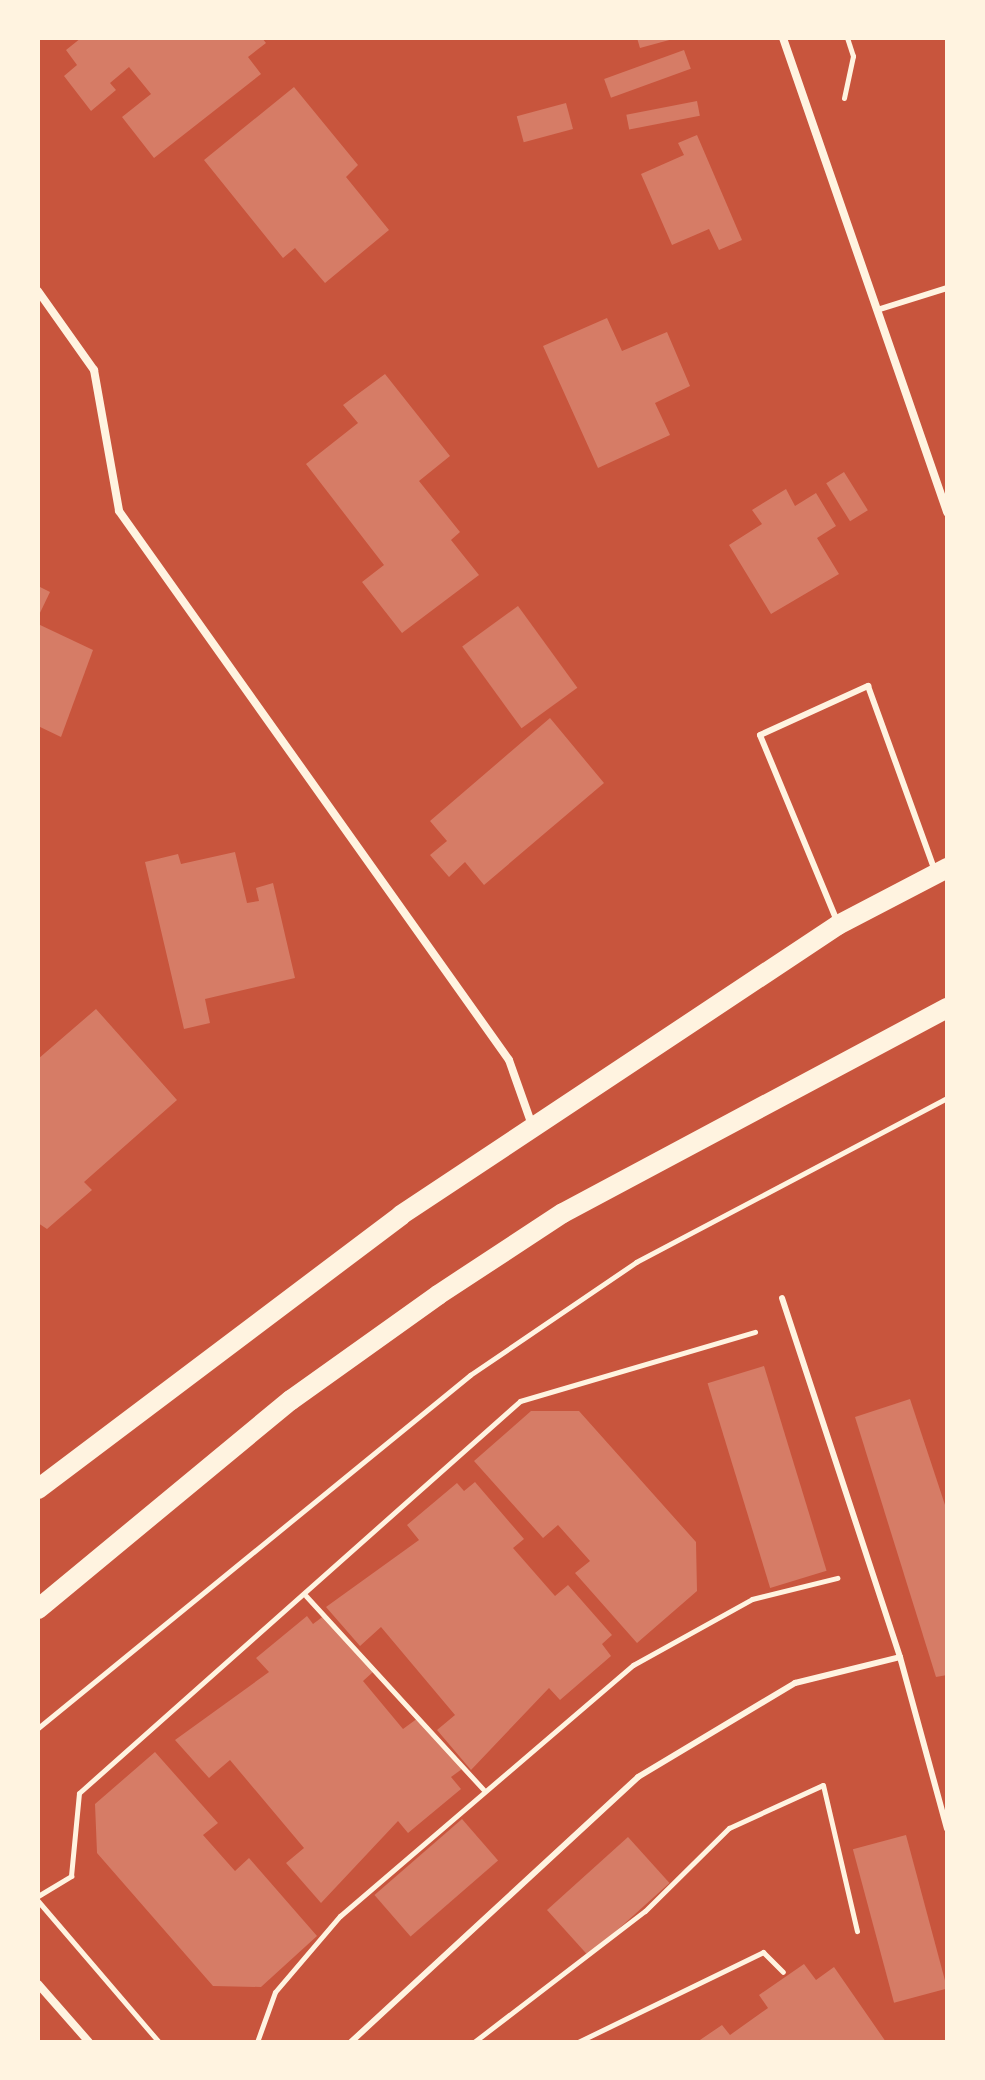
<!DOCTYPE html>
<style>
body{margin:0}
#map{position:relative;width:985px;height:2080px;overflow:hidden;background:#c8553d;font-family:"Archivo Narrow",sans-serif}
div>[style]{position:absolute}
.building>*{inset:0;background:#d67c66;transform-origin:0 0}
.path>*{height:5px;margin:-2.5px;padding:0 2.5px;transform-origin:2.5px;border-radius:2.5px;background:#fff3e0}
.service>*{height:6px;margin:-3px;padding:0 3px;transform-origin:3px;border-radius:3px;background:#fff3e0}
.minor>*{height:8px;margin:-4px;padding:0 4px;transform-origin:4px;border-radius:4px;background:#fff3e0}
.primary>*{height:20px;margin:-10px;padding:0 10px;transform-origin:10px;border-radius:10px;background:#fff3e0}
span{translate:-50% -50%;white-space:nowrap;text-align:center;line-height:1.15;-webkit-text-stroke:7px #fff3e0;paint-order:stroke}
.frame{position:absolute;inset:0;border:40px solid #fff3e0;pointer-events:none}
</style>
<div id="map">
<div class="building">
<i style="clip-path:polygon(81px 38px,262px 38px,266px 43px,248px 57px,261px 74px,154px 158px,122px 117px,151px 94px,129px 67px,110px 83px,116px 90px,91px 111px,64px 76px,77px 65px,66px 50px)"></i>
<i style="clip-path:polygon(637px 38px,673px 38px,673px 39px,640px 48px)"></i>
<i style="left:684px;top:50px;width:20px;height:85px;rotate:70deg"></i>
<i style="clip-path:polygon(294px 87px,358px 165px,346px 177px,389px 230px,325px 283px,295px 248px,283px 258px,204px 160px)"></i>
<i style="left:697px;top:101px;width:15px;height:72px;rotate:79deg"></i>
<i style="left:566px;top:103px;width:27px;height:51px;rotate:75deg"></i>
<i style="clip-path:polygon(697px 135px,742px 240px,719px 250px,709px 229px,672px 245px,641px 174px,684px 155px,678px 143px)"></i>
<i style="clip-path:polygon(607px 318px,622px 351px,667px 332px,690px 386px,655px 403px,670px 435px,598px 468px,543px 346px)"></i>
<i style="clip-path:polygon(385px 374px,450px 456px,419px 481px,460px 532px,451px 540px,479px 575px,402px 633px,362px 582px,384px 565px,306px 464px,358px 423px,343px 405px)"></i>
<i style="left:844px;top:472px;width:45px;height:21px;rotate:58deg"></i>
<i style="clip-path:polygon(786px 489px,795px 506px,816px 493px,836px 526px,817px 538px,839px 574px,771px 614px,729px 545px,762px 524px,752px 510px)"></i>
<i style="clip-path:polygon(38px 586px,50px 592px,38px 617px)"></i>
<i style="left:518px;top:606px;width:101px;height:69px;rotate:54deg"></i>
<i style="clip-path:polygon(38px 624px,93px 650px,61px 737px,38px 726px)"></i>
<i style="clip-path:polygon(550px 718px,604px 783px,484px 885px,465px 862px,449px 877px,430px 855px,447px 841px,430px 821px)"></i>
<i style="clip-path:polygon(235px 852px,247px 903px,259px 901px,256px 888px,273px 883px,295px 978px,205px 999px,210px 1023px,184px 1029px,145px 862px,178px 854px,181px 864px)"></i>
<i style="clip-path:polygon(96px 1009px,177px 1100px,84px 1182px,92px 1190px,47px 1229px,38px 1223px,38px 1059px)"></i>
<i style="left:764px;top:1366px;width:214px;height:59px;rotate:73deg"></i>
<i style="clip-path:polygon(910px 1399px,947px 1511px,947px 1675px,936px 1677px,855px 1417px)"></i>
<i style="clip-path:polygon(531px 1411px,579px 1411px,696px 1542px,697px 1591px,637px 1643px,575px 1573px,590px 1561px,558px 1525px,543px 1538px,474px 1461px)"></i>
<i style="clip-path:polygon(475px 1482px,524px 1539px,513px 1548px,555px 1596px,568px 1585px,612px 1635px,602px 1644px,611px 1656px,560px 1700px,549px 1688px,471px 1770px,437px 1730px,455px 1715px,381px 1627px,360px 1646px,326px 1607px,419px 1540px,407px 1525px,457px 1483px,464px 1491px)"></i>
<i style="clip-path:polygon(325px 1615px,373px 1672px,363px 1681px,403px 1729px,418px 1718px,462px 1769px,451px 1777px,461px 1789px,408px 1833px,398px 1821px,321px 1903px,286px 1863px,304px 1848px,230px 1760px,209px 1778px,175px 1740px,269px 1672px,256px 1658px,307px 1616px,313px 1624px)"></i>
<i style="clip-path:polygon(155px 1752px,218px 1823px,203px 1835px,235px 1871px,249px 1858px,317px 1936px,261px 1987px,213px 1986px,97px 1853px,95px 1804px)"></i>
<i style="left:462px;top:1819px;width:55px;height:116px;rotate:49deg"></i>
<i style="left:906px;top:1835px;width:159px;height:55px;rotate:75deg"></i>
<i style="left:628px;top:1837px;width:62px;height:109px;rotate:48deg"></i>
<i style="clip-path:polygon(804px 1964px,816px 1980px,834px 1967px,886px 2042px,697px 2042px,722px 2025px,730px 2035px,768px 2008px,759px 1995px)"></i>
</div>
<div class="path">
<i style="left:844px;top:98px;width:43px;rotate:-77.9deg"></i>
<i style="left:853px;top:56px;width:19px;rotate:-108deg"></i>
<i style="left:306px;top:1596px;width:262px;rotate:47.5deg"></i>
<i style="left:38px;top:1728px;width:558px;rotate:-39.25deg"></i>
<i style="left:470px;top:1375px;width:201px;rotate:-34.2deg"></i>
<i style="left:636px;top:1262px;width:352px;rotate:-27.8deg"></i>
<i style="left:38px;top:1896px;width:39px;rotate:-31deg"></i>
<i style="left:71px;top:1876px;width:83px;rotate:-84.5deg"></i>
<i style="left:79px;top:1793px;width:590px;rotate:-41.63deg"></i>
<i style="left:520px;top:1401px;width:245px;rotate:-16.4deg"></i>
<i style="left:38px;top:1901px;width:186px;rotate:49.4deg"></i>
<i style="left:257px;top:2042px;width:53px;rotate:-70.2deg"></i>
<i style="left:275px;top:1992px;width:100px;rotate:-49.5deg"></i>
<i style="left:340px;top:1916px;width:386px;rotate:-40.6deg"></i>
<i style="left:633px;top:1665px;width:136px;rotate:-29deg"></i>
<i style="left:752px;top:1599px;width:88px;rotate:-13.9deg"></i>
<i style="left:474px;top:2042px;width:215px;rotate:-37.5deg"></i>
<i style="left:645px;top:1911px;width:118px;rotate:-44.7deg"></i>
<i style="left:729px;top:1828px;width:103px;rotate:-24.6deg"></i>
<i style="left:823px;top:1785px;width:150px;rotate:76.9deg"></i>
<i style="left:578px;top:2042px;width:206px;rotate:-25.9deg"></i>
<i style="left:763px;top:1952px;width:28px;rotate:45deg"></i>
</div>
<div class="service">
<i style="left:877px;top:310px;width:73px;rotate:-17.4deg"></i>
<i style="left:837px;top:921px;width:201px;rotate:-112.5deg"></i>
<i style="left:760px;top:735px;width:119px;rotate:-24.4deg"></i>
<i style="left:868px;top:686px;width:197px;rotate:70.1deg"></i>
<i style="left:782px;top:1298px;width:378px;rotate:71.8deg"></i>
<i style="left:351px;top:2042px;width:391px;rotate:-42.7deg"></i>
<i style="left:638px;top:1777px;width:183px;rotate:-30.9deg"></i>
<i style="left:795px;top:1683px;width:108px;rotate:-13.9deg"></i>
<i style="left:900px;top:1657px;width:178px;rotate:74.7deg"></i>
</div>
<div class="minor">
<i style="left:783px;top:38px;width:502px;rotate:70.91deg"></i>
<i style="left:38px;top:291px;width:97px;rotate:54.7deg"></i>
<i style="left:94px;top:370px;width:143px;rotate:79.9deg"></i>
<i style="left:119px;top:511px;width:673px;rotate:54.61deg"></i>
<i style="left:509px;top:1060px;width:69px;rotate:70.5deg"></i>
<i style="left:38px;top:1984px;width:77px;rotate:48.7deg"></i>
</div>
<div class="primary">
<i style="left:38px;top:1489px;width:455px;rotate:-37deg"></i>
<i style="left:401px;top:1215px;width:524px;rotate:-33.57deg"></i>
<i style="left:838px;top:925px;width:123px;rotate:-27.6deg"></i>
<i style="left:38px;top:1609px;width:328px;rotate:-39.6deg"></i>
<i style="left:291px;top:1400px;width:181px;rotate:-35.5deg"></i>
<i style="left:438px;top:1295px;width:149px;rotate:-33.3deg"></i>
<i style="left:563px;top:1213px;width:435px;rotate:-28.1deg"></i>
</div>
<div class="frame"></div>
</div>
